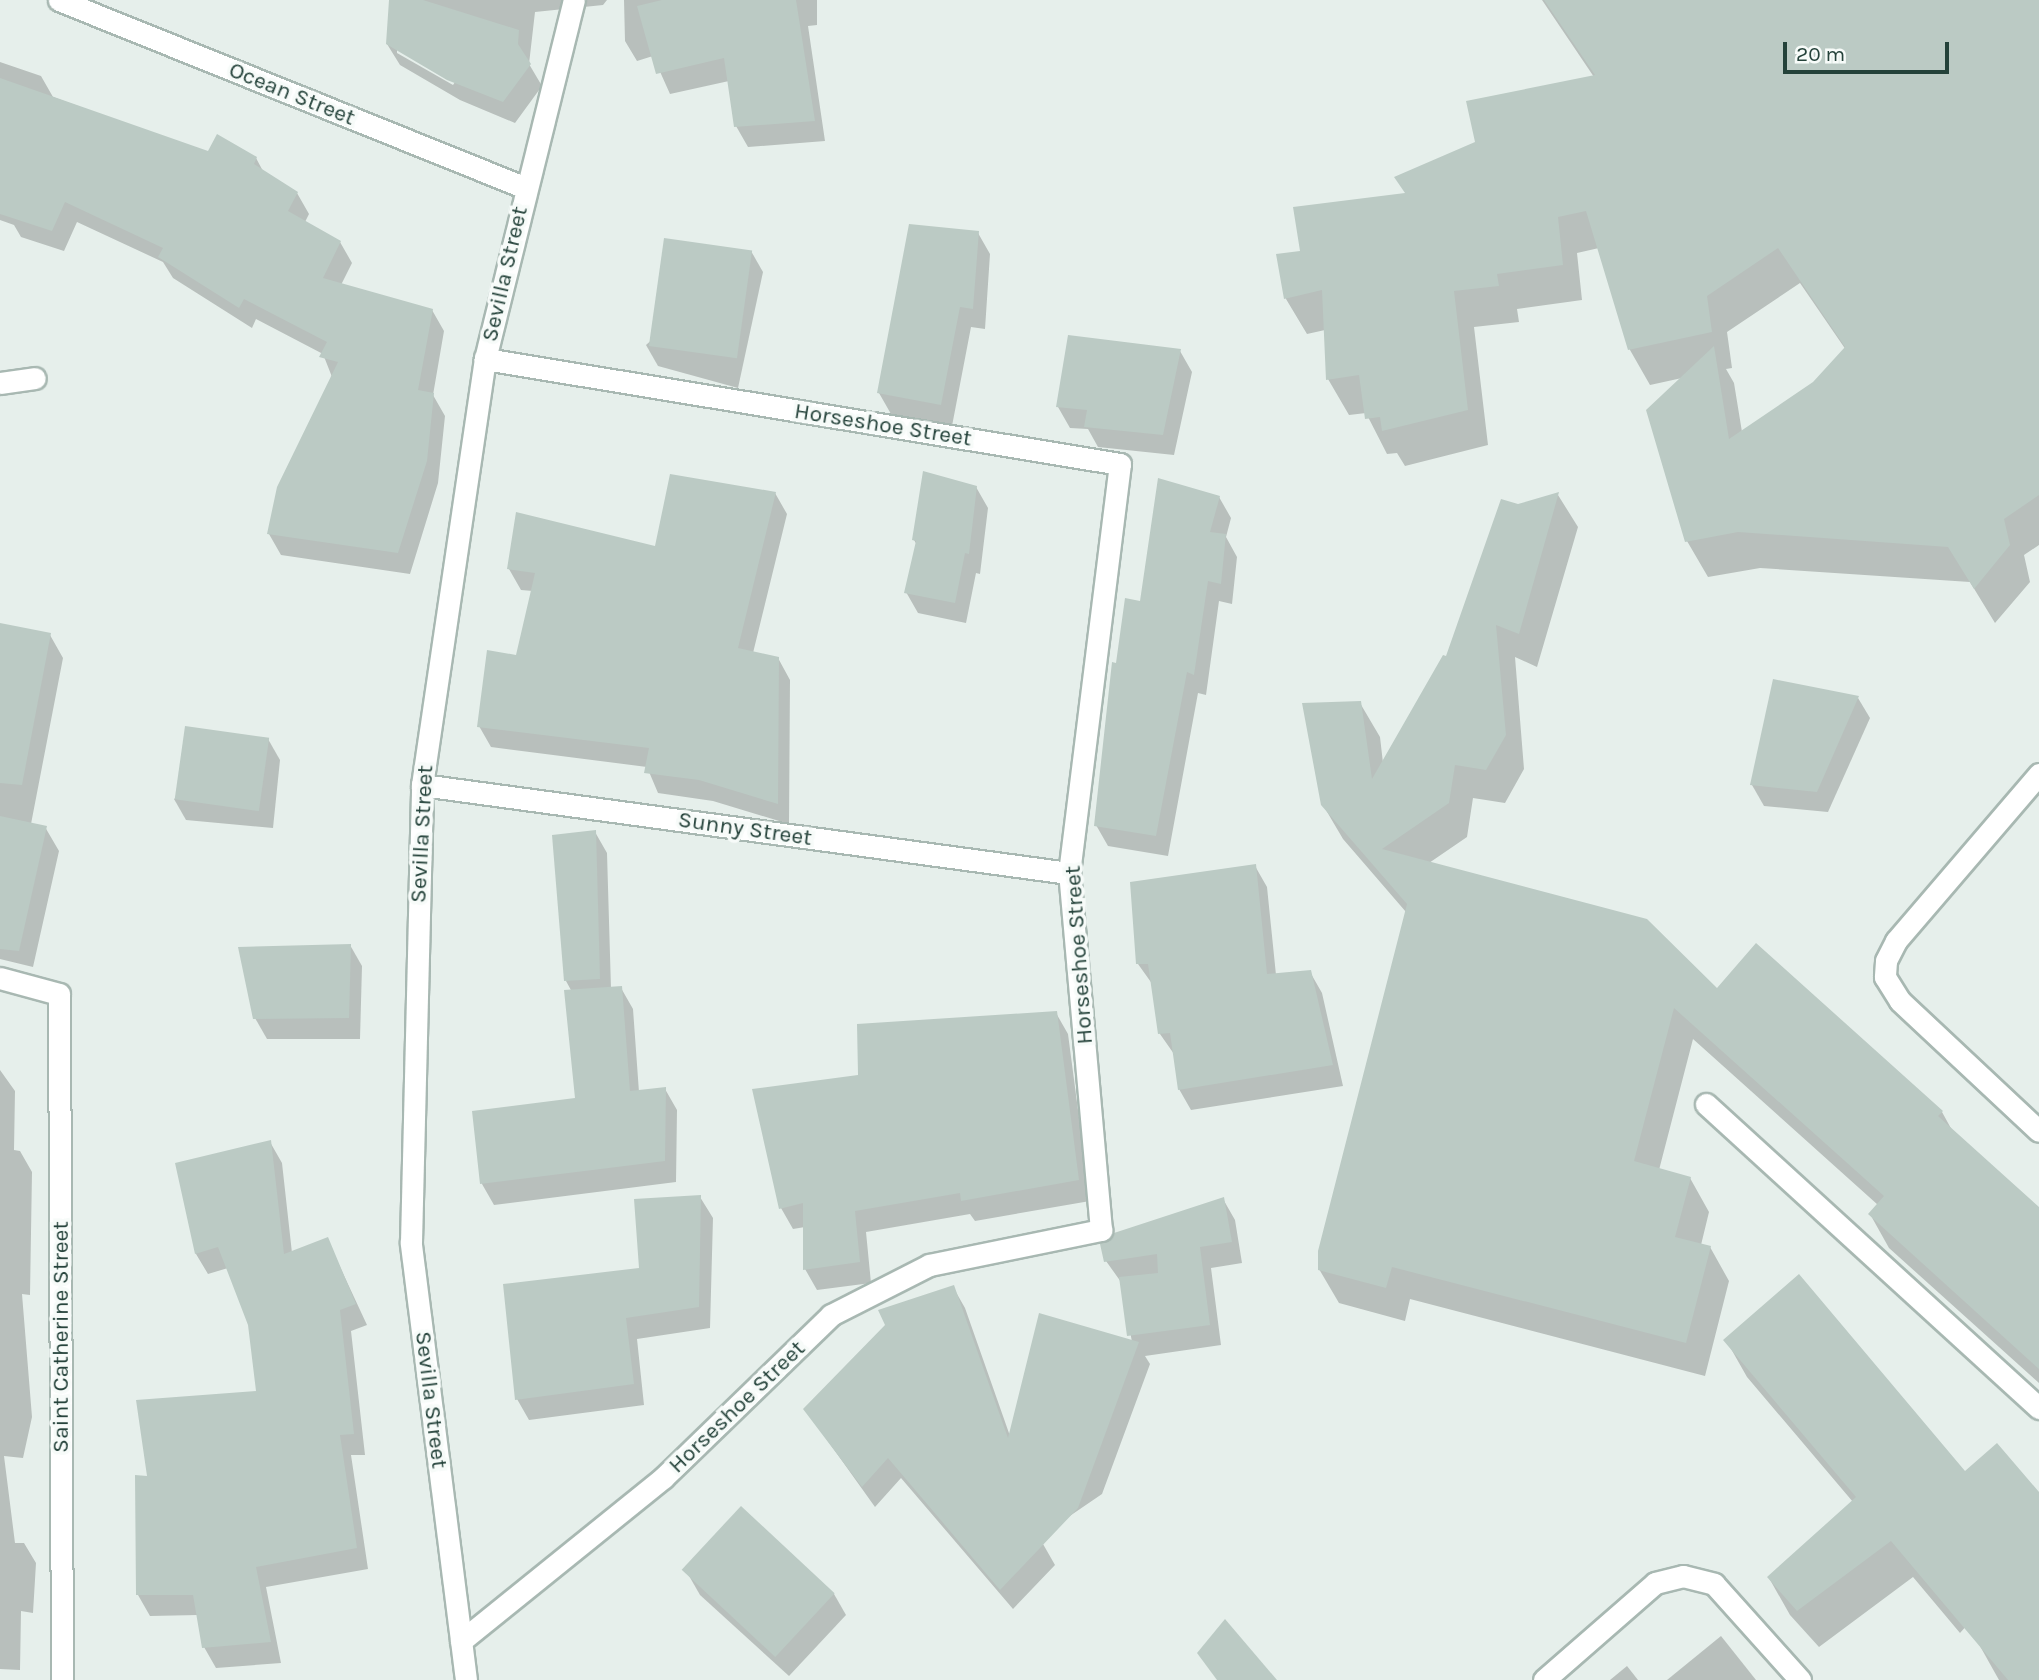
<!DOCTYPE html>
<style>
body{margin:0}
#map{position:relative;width:2039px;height:1680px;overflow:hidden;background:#e6efeb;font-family:Karla,sans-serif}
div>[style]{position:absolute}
.shadow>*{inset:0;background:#0003}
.building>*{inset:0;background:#bbcac4;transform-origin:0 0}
.roads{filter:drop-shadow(2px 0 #a8b8b2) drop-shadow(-2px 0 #a8b8b2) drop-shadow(0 2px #a8b8b2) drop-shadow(0 -2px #a8b8b2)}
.service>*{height:21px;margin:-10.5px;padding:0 10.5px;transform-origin:10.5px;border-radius:10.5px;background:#fff}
.minor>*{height:21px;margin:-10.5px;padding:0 10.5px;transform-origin:10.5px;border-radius:10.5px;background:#fff}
span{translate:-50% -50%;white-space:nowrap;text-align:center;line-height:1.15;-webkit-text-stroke:7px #f7fbf9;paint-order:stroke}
.street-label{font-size:23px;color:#24423a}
.scale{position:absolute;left:1783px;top:42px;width:166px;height:32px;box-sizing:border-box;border:4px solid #24423a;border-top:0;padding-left:9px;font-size:21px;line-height:24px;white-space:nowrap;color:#24423a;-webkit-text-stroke:5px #f7fbf9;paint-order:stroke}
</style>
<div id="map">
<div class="shadow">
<i style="clip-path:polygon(evenodd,390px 0,607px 0,603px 5px,535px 12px,529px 64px,542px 86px,515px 123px,460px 100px,400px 65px,387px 44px,390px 0,397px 49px,455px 82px,453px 85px,397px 53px,397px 49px)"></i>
<i style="clip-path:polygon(624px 0,817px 0,817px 25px,808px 26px,825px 141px,748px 147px,736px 126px,729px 81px,670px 94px,653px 56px,637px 61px,625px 41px)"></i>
<i style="clip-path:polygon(evenodd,1542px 0,2039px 0,2039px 545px,2024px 555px,2030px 582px,1995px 623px,1970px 582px,1760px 568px,1708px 577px,1687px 541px,1682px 378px,1650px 385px,1630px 350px,1599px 248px,1577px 253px,1582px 300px,1517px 309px,1519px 322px,1474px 327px,1488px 445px,1405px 466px,1397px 453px,1387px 454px,1366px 413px,1349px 415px,1328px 379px,1325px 330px,1307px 334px,1286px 299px,1278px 256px,1302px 253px,1406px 195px,1477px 143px,1594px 77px,1542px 0,1800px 283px,1846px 350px,1814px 383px,1742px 432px,1734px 383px,1726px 369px,1732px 368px,1727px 332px,1800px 283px)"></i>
<i style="clip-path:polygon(0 62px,41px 76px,53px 97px,209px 154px,256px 158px,264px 173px,297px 193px,309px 214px,305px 222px,340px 242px,352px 263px,341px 285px,432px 310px,444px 331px,433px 395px,445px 416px,438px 483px,410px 574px,281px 555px,269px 534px,332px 377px,323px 354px,256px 319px,252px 328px,173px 278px,163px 262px,77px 222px,64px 251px,21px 237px,14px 225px,0 220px)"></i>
<i style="clip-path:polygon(978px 233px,990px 254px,985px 329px,971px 327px,952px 426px,891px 414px,879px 393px)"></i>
<i style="clip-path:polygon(751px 251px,763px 272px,738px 388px,658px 366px,646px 345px)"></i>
<i style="clip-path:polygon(1180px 351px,1192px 372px,1174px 455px,1098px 447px,1088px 429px,1070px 428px,1058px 407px)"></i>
<i style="clip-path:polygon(976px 487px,988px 508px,980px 574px,976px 573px,966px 623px,918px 613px,906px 592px,917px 545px,914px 540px)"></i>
<i style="clip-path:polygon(775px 493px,787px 514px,753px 653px,778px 658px,790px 680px,789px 824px,713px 801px,658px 793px,647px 767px,491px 747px,479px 726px,518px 657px,533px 591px,521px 590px,509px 569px,656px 549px)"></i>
<i style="clip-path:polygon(1558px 495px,1578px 527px,1537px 667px,1515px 657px,1524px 769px,1505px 803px,1473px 798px,1467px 837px,1429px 863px,1717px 990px,1942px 1112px,1953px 1132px,2039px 1209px,2039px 1383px,1889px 1248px,1870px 1214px,1878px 1205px,1693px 1039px,1659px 1170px,1690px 1178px,1709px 1212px,1701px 1245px,1710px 1247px,1729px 1281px,1705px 1376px,1410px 1299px,1405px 1321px,1339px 1303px,1319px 1269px,1406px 912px,1343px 839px,1323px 805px,1360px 703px,1380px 737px,1383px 763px,1448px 658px,1518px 506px)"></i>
<i style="clip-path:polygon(1219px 497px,1231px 518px,1226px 537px,1237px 557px,1232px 604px,1219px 601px,1206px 695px,1198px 693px,1168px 856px,1108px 846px,1096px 825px,1118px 665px,1141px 603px)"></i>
<i style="clip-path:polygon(0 625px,50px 635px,63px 658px,31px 824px,45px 827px,59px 851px,33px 967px,0 959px)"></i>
<i style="clip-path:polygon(1858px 698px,1870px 718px,1828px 812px,1764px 806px,1752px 785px)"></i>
<i style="clip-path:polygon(268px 739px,280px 760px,273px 828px,186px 820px,174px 799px)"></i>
<i style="clip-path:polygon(595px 832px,607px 853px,611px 989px,621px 988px,633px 1009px,639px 1092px,665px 1089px,677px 1110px,676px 1182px,494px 1205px,482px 1184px,474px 1112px,577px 1100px,572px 992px,566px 981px)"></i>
<i style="clip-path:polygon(1255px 866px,1267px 887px,1276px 975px,1310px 972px,1322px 993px,1343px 1086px,1191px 1110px,1179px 1089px,1174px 1054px,1160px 1034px,1153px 985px,1138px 964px)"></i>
<i style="clip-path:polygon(350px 945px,362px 966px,360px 1039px,267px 1039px,255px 1018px)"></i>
<i style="clip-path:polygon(1056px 1013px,1068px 1034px,1090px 1201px,975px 1221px,970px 1214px,866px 1232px,871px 1283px,817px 1290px,805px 1269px,805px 1227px,793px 1229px,781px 1208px,755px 1091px,859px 1076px)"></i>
<i style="clip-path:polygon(0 1070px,15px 1091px,14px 1150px,20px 1151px,32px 1172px,30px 1295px,22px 1294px,32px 1417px,23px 1458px,4px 1456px,15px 1543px,24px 1543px,36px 1563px,33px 1613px,21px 1611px,20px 1670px,0 1669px)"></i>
<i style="clip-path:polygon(270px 1142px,282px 1163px,292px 1253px,327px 1239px,367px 1325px,351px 1331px,365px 1455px,351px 1455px,368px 1569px,266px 1587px,281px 1663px,216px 1668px,204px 1647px,198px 1615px,150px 1616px,138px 1595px,149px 1478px,258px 1393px,250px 1325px,228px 1268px,208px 1274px,196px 1254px,177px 1165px)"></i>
<i style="clip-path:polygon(700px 1197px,713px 1218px,710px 1328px,637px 1339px,644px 1405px,529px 1420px,517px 1399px,641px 1270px)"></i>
<i style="clip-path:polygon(1223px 1199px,1235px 1220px,1242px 1263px,1211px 1268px,1221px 1345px,1145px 1356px,1150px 1364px,1102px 1494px,1039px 1537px,1055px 1565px,1013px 1609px,901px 1478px,875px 1507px,805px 1409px,953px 1287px,965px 1308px,1010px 1436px,1132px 1342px,1121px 1282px,1106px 1261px)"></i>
<i style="clip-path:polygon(1726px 1340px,1965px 1473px,2039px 1498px,2039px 1544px,1960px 1633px,1913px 1577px,1819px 1647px,1790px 1615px,1769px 1578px,1853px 1502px,1747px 1377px)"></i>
<i style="clip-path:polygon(688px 1574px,834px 1594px,846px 1615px,789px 1676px,700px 1595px)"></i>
<i style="clip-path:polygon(2039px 1586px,2039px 1680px,1999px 1680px,1976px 1639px)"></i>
<i style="clip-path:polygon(1721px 1636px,1756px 1680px,1667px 1680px)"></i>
<i style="clip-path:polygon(1627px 1666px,1638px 1680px,1610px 1680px)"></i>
</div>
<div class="building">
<i style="clip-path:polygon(389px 0,423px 0,519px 30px,518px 44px,531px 64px,503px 102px,447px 80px,386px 44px)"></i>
<i style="clip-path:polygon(662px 0,796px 0,815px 121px,734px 127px,724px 58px,656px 74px,637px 6px)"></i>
<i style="clip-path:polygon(1544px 0,2039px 0,2039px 495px,2004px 519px,2010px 545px,1974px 589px,1948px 547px,1738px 532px,1685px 542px,1646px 410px,1714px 346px,1729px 439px,1813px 382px,1845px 347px,1778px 248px,1707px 296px,1712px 332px,1628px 350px,1586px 211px,1558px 217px,1563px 265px,1497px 274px,1499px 286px,1454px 291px,1468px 410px,1382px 431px,1380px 417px,1365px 419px,1359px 375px,1326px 380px,1322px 290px,1284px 299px,1276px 254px,1300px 251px,1293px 207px,1405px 193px,1394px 177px,1475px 142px,1466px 101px,1595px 75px)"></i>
<i style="clip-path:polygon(0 78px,208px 151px,217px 134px,257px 157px,254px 164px,298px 192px,288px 211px,341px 241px,323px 278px,433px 309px,418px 390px,434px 393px,427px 461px,398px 553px,267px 534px,277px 487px,338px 362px,319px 357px,327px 342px,244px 299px,239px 308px,158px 257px,163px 248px,65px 202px,52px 231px,0 214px)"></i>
<i style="clip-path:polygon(909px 224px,979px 231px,973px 309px,960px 307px,941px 405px,877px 393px)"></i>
<i style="left:664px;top:238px;width:89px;height:109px;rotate:8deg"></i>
<i style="clip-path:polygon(1068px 335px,1181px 349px,1163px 435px,1084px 427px,1087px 410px,1056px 407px)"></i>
<i style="clip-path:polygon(923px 471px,977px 486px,969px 554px,965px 553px,955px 603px,904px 593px,916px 541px,912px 540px)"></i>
<i style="clip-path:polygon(670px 474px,776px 492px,738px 648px,779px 657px,778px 804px,699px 780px,644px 773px,649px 748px,477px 727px,487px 650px,516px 655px,535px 573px,507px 569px,516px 512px,655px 546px)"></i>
<i style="clip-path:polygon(1158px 478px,1220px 496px,1210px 532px,1226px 534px,1221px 584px,1208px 581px,1194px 675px,1187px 672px,1156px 836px,1094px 826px,1112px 662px,1116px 663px,1125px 598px,1140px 601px)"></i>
<i style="clip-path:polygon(1559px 492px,1519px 634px,1496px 625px,1506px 735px,1486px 770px,1455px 765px,1449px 803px,1382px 849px,1647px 919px,1717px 988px,1756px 943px,1943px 1111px,1938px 1116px,2039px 1207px,2039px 1369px,1868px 1214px,1884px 1196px,1674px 1008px,1634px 1161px,1691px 1177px,1675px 1237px,1711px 1246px,1686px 1343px,1392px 1267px,1386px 1288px,1318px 1270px,1318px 1251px,1407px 904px,1321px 805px,1302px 703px,1361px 701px,1372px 779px,1443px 655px,1446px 656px,1501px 499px,1518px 504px)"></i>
<i style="clip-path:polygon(0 623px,51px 633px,22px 785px,0 783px)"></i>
<i style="clip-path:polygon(1773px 679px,1859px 696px,1817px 792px,1750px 785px)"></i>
<i style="left:185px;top:726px;width:85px;height:74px;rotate:8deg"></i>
<i style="clip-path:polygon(0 816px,47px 826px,19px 951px,0 949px)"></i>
<i style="clip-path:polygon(596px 830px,600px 979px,564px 981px,552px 835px)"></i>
<i style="clip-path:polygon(1256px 864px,1267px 974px,1311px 970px,1333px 1065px,1178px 1090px,1170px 1033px,1158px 1034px,1148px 964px,1136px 964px,1130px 882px)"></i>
<i style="clip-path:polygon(351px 944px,349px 1018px,253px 1019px,238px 947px)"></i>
<i style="clip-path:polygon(622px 986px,630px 1091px,666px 1087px,665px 1161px,480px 1184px,472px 1111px,575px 1098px,564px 990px)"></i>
<i style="clip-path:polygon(1057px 1011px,1079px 1180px,961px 1201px,960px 1193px,855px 1211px,860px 1262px,803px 1270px,803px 1203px,779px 1209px,752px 1089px,858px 1075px,857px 1024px)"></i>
<i style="clip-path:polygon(271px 1140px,284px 1254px,328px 1237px,356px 1304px,340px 1310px,354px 1434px,340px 1435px,357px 1548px,256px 1567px,271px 1642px,202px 1648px,193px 1595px,136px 1595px,135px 1475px,147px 1476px,136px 1400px,256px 1391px,248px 1325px,218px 1247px,195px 1254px,175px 1163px)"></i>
<i style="clip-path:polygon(701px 1195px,699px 1307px,626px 1318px,634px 1384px,515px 1400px,503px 1284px,639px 1268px,634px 1199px)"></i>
<i style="clip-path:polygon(1224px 1197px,1232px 1242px,1200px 1247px,1210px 1325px,1127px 1336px,1119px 1277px,1158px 1273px,1157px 1254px,1104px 1262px,1100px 1244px,1114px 1233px)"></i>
<i style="clip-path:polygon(1799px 1274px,1965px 1471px,1997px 1443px,2039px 1492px,2039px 1680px,2008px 1680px,1891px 1541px,1797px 1611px,1767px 1577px,1856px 1497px,1723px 1340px)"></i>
<i style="clip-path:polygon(954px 1285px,1008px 1438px,1039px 1313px,1139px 1342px,1078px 1508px,1000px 1590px,888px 1458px,862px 1487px,803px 1409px,885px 1325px,878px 1310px)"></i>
<i style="left:741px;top:1506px;width:128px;height:87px;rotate:43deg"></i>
<i style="clip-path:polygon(1225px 1619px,1277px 1680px,1217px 1680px,1197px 1653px)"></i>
</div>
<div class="roads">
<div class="service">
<i style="left:2039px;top:774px;width:220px;rotate:130.6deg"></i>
<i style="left:1896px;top:941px;width:22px;rotate:117deg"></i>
<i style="left:1886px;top:961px;width:16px;rotate:94deg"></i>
<i style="left:1885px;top:977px;width:28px;rotate:58deg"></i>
<i style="left:1900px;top:1001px;width:190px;rotate:43.1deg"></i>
<i style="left:1706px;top:1104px;width:451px;rotate:42.4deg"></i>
</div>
<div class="minor">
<i style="left:59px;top:0;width:503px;rotate:21.93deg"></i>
<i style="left:0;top:383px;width:35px;rotate:-8deg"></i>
<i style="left:422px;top:785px;width:653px;rotate:7.75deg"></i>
<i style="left:0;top:978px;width:61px;rotate:15.2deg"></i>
<i style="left:59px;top:994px;width:686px;rotate:89.75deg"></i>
<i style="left:461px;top:1641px;width:260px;rotate:-38.9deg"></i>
<i style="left:663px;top:1478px;width:234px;rotate:-44.1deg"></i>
<i style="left:831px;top:1315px;width:110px;rotate:-27deg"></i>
<i style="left:929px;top:1265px;width:176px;rotate:-11.5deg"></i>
<i style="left:1101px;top:1230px;width:358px;rotate:-95.1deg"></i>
<i style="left:1069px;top:873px;width:412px;rotate:-82.9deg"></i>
<i style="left:1120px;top:464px;width:644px;rotate:-170.61deg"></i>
<i style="left:466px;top:1680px;width:441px;rotate:-97.2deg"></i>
<i style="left:411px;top:1242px;width:457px;rotate:-88.6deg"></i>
<i style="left:422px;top:785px;width:431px;rotate:-81.6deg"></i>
<i style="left:485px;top:359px;width:370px;rotate:-76.1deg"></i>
<i style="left:1544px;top:1680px;width:147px;rotate:-41.1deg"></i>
<i style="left:1655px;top:1583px;width:29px;rotate:-14deg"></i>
<i style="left:1683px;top:1576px;width:32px;rotate:14deg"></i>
<i style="left:1714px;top:1584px;width:129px;rotate:48.1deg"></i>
</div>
</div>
<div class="street-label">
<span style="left:292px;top:94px;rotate:22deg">Ocean Street</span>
<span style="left:505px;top:274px;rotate:-77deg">Sevilla Street</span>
<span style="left:883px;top:425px;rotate:9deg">Horseshoe Street</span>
<span style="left:745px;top:829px;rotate:8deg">Sunny Street</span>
<span style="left:422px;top:834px;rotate:-87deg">Sevilla Street</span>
<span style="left:1079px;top:955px;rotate:-94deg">Horseshoe Street</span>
<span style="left:61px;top:1337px;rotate:-90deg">Saint Catherine Street</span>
<span style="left:431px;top:1400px;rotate:83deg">Sevilla Street</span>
<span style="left:737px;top:1407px;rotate:-44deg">Horseshoe Street</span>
</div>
<div class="scale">20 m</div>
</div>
